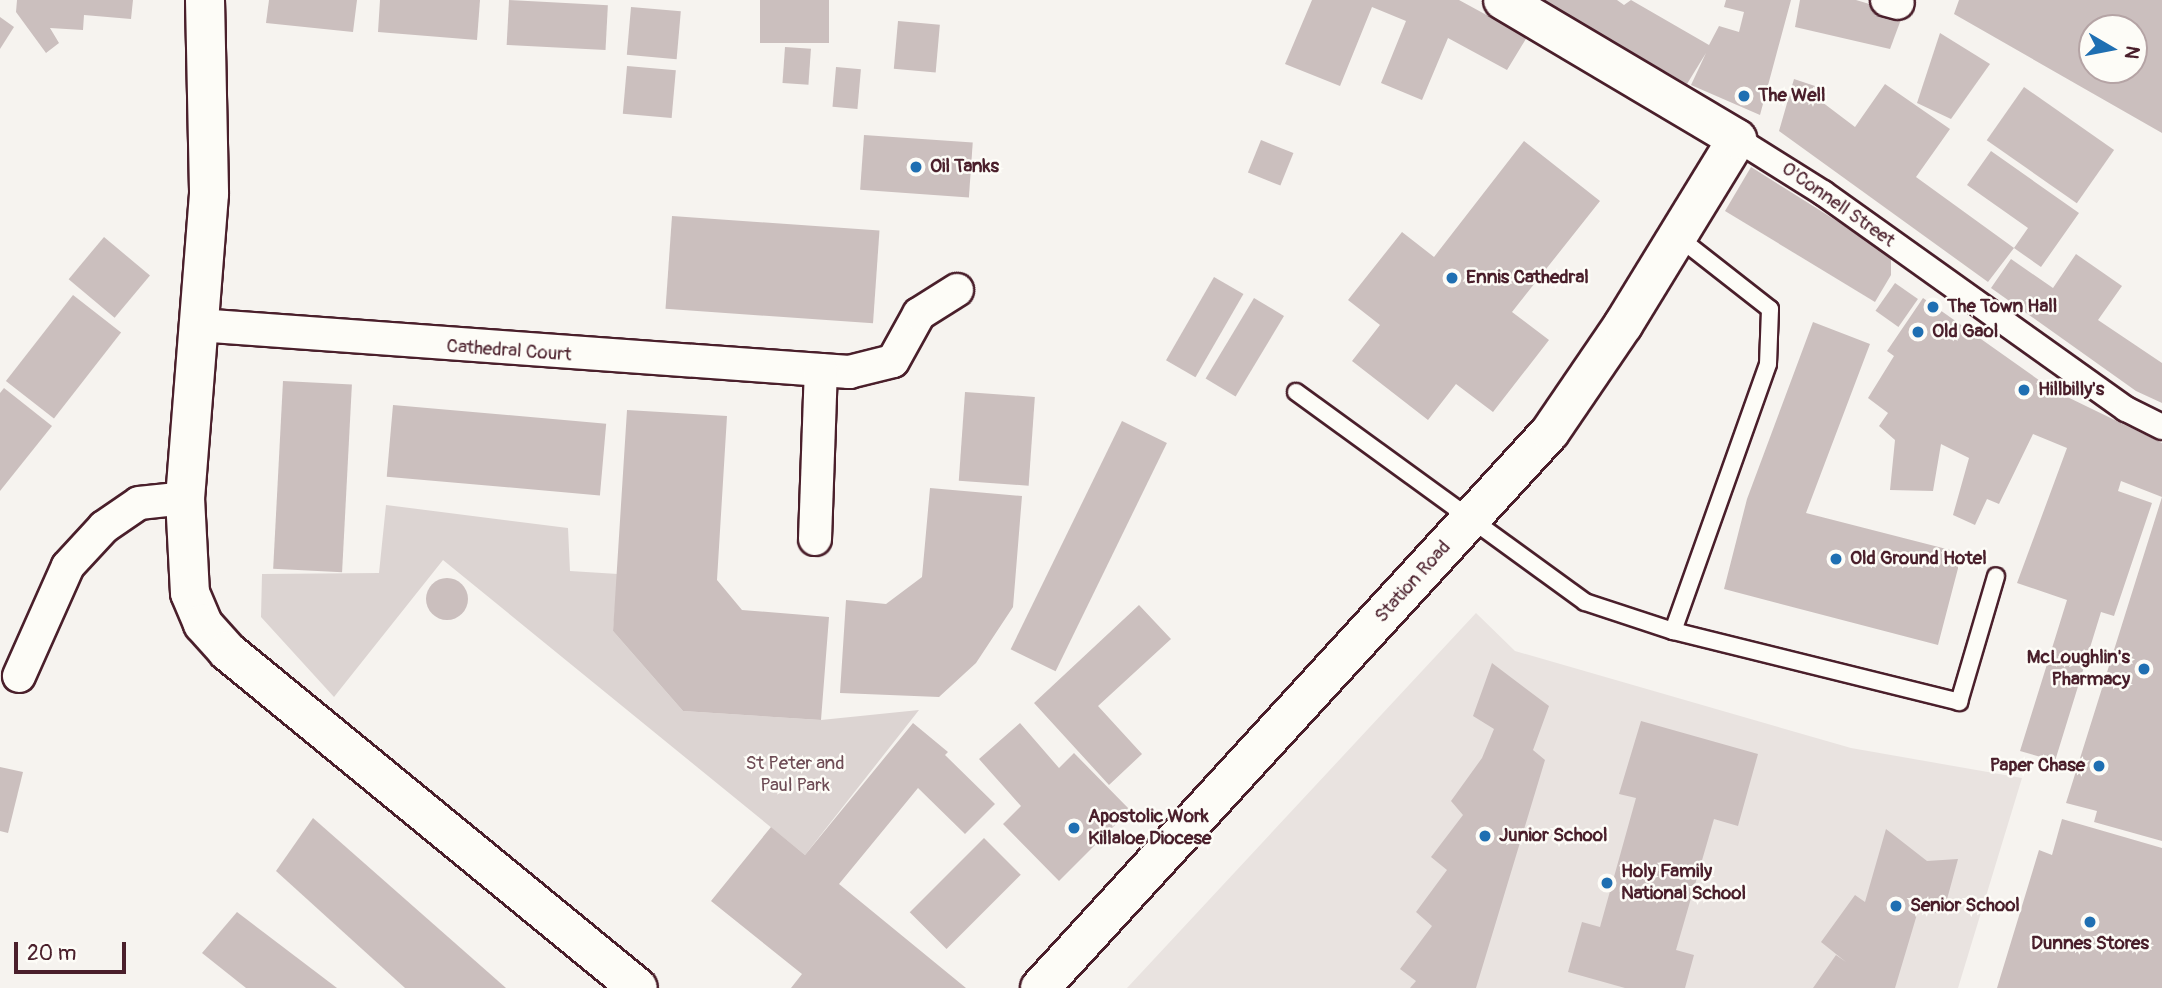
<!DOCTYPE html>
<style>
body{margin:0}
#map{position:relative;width:2162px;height:988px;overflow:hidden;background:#f6f3ef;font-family:Pangolin,sans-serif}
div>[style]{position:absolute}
.built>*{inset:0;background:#e9e3e0}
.green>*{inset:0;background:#dcd4d2}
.building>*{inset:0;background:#cbbfbe;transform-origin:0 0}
.round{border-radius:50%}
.roads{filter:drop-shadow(2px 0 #4a1f2b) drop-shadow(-2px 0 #4a1f2b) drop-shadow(0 2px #4a1f2b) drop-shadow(0 -2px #4a1f2b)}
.service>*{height:16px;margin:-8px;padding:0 8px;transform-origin:8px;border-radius:8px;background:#fdfcf7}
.pedestrian>*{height:24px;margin:-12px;padding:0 12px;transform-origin:12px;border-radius:12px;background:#fdfcf7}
.minor>*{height:32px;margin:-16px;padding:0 16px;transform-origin:16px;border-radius:16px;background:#fdfcf7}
.tertiary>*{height:38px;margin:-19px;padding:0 19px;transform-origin:19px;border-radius:19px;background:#fdfcf7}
.secondary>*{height:38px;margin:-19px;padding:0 19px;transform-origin:19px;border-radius:19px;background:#fdfcf7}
.dots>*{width:19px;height:19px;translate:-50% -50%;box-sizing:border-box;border:4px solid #fdfcf7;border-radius:50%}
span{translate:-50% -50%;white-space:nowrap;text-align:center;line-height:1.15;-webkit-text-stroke:5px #fdfcf7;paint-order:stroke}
.poi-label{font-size:19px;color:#4a1f2b;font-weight:700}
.left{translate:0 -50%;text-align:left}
.right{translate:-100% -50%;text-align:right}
.street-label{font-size:19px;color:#4a1f2b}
.park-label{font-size:19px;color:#6e4c55}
.north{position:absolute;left:2078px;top:14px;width:70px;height:70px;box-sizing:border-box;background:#fdfcf7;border:2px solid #b5a4a5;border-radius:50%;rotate:100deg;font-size:19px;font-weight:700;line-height:28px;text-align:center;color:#4a1f2b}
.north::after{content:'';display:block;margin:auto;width:24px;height:32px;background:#1f6fb2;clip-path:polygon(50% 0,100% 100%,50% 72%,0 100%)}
.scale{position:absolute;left:14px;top:942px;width:112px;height:32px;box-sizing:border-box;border:4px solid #4a1f2b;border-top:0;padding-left:9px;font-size:21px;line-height:24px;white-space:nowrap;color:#4a1f2b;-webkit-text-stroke:5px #fdfcf7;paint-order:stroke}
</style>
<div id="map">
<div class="built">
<i style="clip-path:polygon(1476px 613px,1515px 651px,1851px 748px,2022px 778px,1958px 988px,1127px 988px)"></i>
</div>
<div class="green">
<i style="clip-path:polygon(386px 505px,568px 528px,570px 571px,618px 574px,613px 631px,683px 711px,821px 720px,919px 710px,805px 855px,443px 560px,334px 697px,261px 617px,262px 574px,379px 573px)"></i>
</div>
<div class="building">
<i style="clip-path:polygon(17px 0,133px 0,131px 19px,84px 15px,83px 30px,50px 28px,59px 43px,46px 53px,16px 12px)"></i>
<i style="clip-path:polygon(269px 0,357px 0,353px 32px,266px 23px)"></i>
<i style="clip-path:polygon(380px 0,480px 0,477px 40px,378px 32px)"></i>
<i style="left:509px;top:0;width:99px;height:45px;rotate:3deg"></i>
<i style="left:760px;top:0;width:69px;height:43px"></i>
<i style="clip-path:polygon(1312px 0,1459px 0,1527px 37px,1507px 70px,1448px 38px,1422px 100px,1381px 83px,1406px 21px,1372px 7px,1340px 86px,1285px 64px)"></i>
<i style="clip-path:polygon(1543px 0,1617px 0,1624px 5px,1631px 0,1709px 45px,1719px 26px,1739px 32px,1744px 12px,1724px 7px,1726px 0,1791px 0,1760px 115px,1691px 85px,1706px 53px,1687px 84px)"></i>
<i style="clip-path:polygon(1800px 0,1856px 0,1903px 14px,1890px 49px,1795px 27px)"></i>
<i style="clip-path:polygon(evenodd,1959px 0,2162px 0,2162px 133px,1954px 14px,1959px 0,2092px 28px,2134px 28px,2134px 70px,2092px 70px,2092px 28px)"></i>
<i style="left:631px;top:7px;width:50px;height:48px;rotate:5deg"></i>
<i style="clip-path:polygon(0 17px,14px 27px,0 49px)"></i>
<i style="left:898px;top:21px;width:42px;height:48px;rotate:5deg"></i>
<i style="clip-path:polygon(1940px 33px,1990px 64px,1951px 119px,1917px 103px)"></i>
<i style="left:785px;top:47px;width:26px;height:36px;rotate:4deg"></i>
<i style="left:627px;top:66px;width:49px;height:48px;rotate:5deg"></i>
<i style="left:836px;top:67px;width:25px;height:40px;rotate:5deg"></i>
<i style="clip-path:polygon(1794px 79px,1824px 89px,1822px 102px,1855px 127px,1885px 84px,1950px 129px,1916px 177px,2014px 248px,1988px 282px,1779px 131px)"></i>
<i style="left:2024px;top:87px;width:110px;height:65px;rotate:35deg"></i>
<i style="left:864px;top:135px;width:109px;height:55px;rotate:4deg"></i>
<i style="left:1261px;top:140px;width:35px;height:35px;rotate:22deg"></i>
<i style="clip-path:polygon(1524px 141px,1600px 201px,1512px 312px,1549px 340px,1493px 412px,1456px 384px,1428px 420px,1352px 361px,1380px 325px,1348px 300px,1402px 232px,1434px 257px)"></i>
<i style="clip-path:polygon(1991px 151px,2079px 213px,2041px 267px,2014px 248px,2028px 228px,1967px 185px)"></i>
<i style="clip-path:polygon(1751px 167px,1891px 255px,1891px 275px,1875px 302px,1725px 211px)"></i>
<i style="left:672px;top:216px;width:208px;height:93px;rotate:4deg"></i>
<i style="left:104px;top:237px;width:60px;height:55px;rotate:40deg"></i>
<i style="clip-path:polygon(2076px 254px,2122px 286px,2098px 320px,2162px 363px,2162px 403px,2136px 391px,1991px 288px,2011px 259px,2053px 288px)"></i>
<i style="left:1214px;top:277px;width:34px;height:96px;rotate:30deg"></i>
<i style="left:1895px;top:283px;width:28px;height:34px;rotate:35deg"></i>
<i style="left:73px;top:295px;width:61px;height:109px;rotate:38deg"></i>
<i style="left:1254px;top:298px;width:35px;height:94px;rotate:31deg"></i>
<i style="clip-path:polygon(1923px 298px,2053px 390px,2162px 443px,2162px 497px,2121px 481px,2118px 491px,2152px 503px,2114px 616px,2101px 612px,2055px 761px,2020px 751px,2067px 600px,2017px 583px,2067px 448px,2033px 434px,1999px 504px,1987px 499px,1975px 525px,1953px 515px,1969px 458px,1941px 444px,1933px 491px,1890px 490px,1895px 440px,1879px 426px,1888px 413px,1868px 398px,1894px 356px,1887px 351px)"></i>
<i style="clip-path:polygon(1813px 322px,1870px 344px,1806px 513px,1962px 553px,1938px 645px,1724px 589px,1747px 499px)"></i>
<i style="left:283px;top:381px;width:69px;height:188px;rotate:3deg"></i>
<i style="clip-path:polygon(4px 388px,52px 426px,0 491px,0 393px)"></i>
<i style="left:965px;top:392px;width:70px;height:89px;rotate:4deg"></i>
<i style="left:393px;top:405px;width:214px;height:72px;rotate:5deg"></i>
<i style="clip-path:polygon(627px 410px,727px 416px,717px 580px,742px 610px,829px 617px,821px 720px,683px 711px,613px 631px)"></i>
<i style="left:1122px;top:421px;width:50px;height:254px;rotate:26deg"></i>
<i style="clip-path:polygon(930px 488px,1022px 496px,1013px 607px,976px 663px,939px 697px,840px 693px,846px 600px,886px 604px,922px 577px)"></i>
<i style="clip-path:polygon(2162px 497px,2162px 841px,2094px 822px,2097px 811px,2066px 803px)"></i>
<i class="round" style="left:426px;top:578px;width:42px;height:42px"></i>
<i style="clip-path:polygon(1139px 605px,1171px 639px,1098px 706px,1142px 754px,1109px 785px,1034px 703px)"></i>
<i style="clip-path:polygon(1492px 663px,1549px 706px,1533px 750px,1545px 760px,1476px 988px,1410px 988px,1416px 981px,1400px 969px,1432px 926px,1416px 912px,1447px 870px,1431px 857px,1463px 815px,1451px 801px,1482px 758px,1494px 729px,1473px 716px)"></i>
<i style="clip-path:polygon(1641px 721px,1758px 754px,1738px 826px,1714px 819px,1676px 950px,1694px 955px,1685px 988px,1625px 988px,1568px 972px,1582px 922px,1600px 927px,1636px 798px,1619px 794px)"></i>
<i style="clip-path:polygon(913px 723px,948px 752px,945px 755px,995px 804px,965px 834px,918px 788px,839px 884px,966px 988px,791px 988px,802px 974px,711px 901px,771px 827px,805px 855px)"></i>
<i style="clip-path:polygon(1020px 723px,1059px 768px,1074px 753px,1130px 810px,1059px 881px,1003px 824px,1021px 806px,979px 759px)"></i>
<i style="clip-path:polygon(0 767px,23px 772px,8px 833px,0 831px)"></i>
<i style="clip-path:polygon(313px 818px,506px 988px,405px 988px,276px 871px)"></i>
<i style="clip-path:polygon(2062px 819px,2162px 848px,2162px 988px,1997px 988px,2039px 850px,2052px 855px)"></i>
<i style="clip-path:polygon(1886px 829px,1927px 861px,1958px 859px,1943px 914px,1918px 911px,1895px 988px,1813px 988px,1836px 955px,1846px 962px,1821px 942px,1855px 895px,1865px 902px)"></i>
<i style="left:984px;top:838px;width:52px;height:105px;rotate:45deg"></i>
<i style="clip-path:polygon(237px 912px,337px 988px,246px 988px,202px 953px)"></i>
</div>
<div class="roads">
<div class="service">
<i style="left:1296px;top:392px;width:357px;rotate:36deg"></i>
<i style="left:1585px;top:602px;width:93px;rotate:18.2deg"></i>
<i style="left:1673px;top:631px;width:295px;rotate:13.9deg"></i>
<i style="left:1959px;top:702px;width:131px;rotate:-73.6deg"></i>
<i style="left:1673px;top:631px;width:283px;rotate:-70.4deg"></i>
<i style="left:1768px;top:364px;width:55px;rotate:-87.9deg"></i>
<i style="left:1770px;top:309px;width:118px;rotate:-141.9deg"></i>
</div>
<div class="pedestrian">
<i style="left:1737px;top:139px;width:102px;rotate:32.1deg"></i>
<i style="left:1823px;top:193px;width:372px;rotate:35.5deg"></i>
<i style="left:2126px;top:409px;width:40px;rotate:26.6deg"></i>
</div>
<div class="minor">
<i style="left:1887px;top:0;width:11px;rotate:15deg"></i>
<i style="left:198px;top:325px;width:653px;rotate:4.13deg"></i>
<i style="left:849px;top:372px;width:45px;rotate:-14deg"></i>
<i style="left:893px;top:361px;width:54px;rotate:-61deg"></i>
<i style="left:919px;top:314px;width:45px;rotate:-32.3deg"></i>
<i style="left:815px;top:539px;width:169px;rotate:-88deg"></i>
<i style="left:19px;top:676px;width:120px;rotate:-66deg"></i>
<i style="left:68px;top:566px;width:53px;rotate:-47.3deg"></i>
<i style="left:104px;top:527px;width:42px;rotate:-34.4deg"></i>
<i style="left:139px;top:503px;width:46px;rotate:-6.2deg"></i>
</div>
<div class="tertiary">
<i style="left:205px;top:0;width:194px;rotate:88.8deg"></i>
<i style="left:209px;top:194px;width:305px;rotate:94.5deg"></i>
<i style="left:185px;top:498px;width:95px;rotate:87deg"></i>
<i style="left:190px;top:593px;width:34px;rotate:67deg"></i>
<i style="left:203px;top:624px;width:36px;rotate:48deg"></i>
<i style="left:227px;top:651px;width:531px;rotate:39.35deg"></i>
</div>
<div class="secondary">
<i style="left:1040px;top:988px;width:754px;rotate:-47.47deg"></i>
<i style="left:1550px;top:432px;width:130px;rotate:-55.7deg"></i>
<i style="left:1623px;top:325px;width:218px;rotate:-58.5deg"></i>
<i style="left:1737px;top:139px;width:272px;rotate:-149.3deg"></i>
</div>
</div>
<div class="dots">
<i style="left:1744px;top:96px;background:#1f6fb2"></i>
<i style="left:916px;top:167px;background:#1f6fb2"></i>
<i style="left:1452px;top:278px;background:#1f6fb2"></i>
<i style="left:1933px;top:307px;background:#1f6fb2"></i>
<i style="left:1918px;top:332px;background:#1f6fb2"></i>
<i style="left:2024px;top:390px;background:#1f6fb2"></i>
<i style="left:1836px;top:559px;background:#1f6fb2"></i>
<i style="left:2144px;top:669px;background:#1f6fb2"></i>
<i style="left:2099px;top:766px;background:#1f6fb2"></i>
<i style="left:1074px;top:828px;background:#1f6fb2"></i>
<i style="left:1485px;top:836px;background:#1f6fb2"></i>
<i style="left:1607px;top:883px;background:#1f6fb2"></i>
<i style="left:1896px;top:906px;background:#1f6fb2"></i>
<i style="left:2090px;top:922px;background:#1f6fb2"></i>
</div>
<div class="poi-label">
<span class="left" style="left:1758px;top:96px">The Well</span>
<span class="left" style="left:930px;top:167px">Oil Tanks</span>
<span class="left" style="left:1466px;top:278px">Ennis Cathedral</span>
<span class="left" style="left:1947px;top:307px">The Town Hall</span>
<span class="left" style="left:1932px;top:332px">Old Gaol</span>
<span class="left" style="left:2038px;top:390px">Hillbilly's</span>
<span class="left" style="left:1850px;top:559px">Old Ground Hotel</span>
<span class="right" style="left:2130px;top:669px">McLoughlin's<br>Pharmacy</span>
<span class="right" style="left:2085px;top:766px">Paper Chase</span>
<span class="left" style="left:1088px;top:828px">Apostolic Work<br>Killaloe Diocese</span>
<span class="left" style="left:1499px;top:836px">Junior School</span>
<span class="left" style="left:1621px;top:883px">Holy Family<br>National School</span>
<span class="left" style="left:1910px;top:906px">Senior School</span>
<span style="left:2090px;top:944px">Dunnes Stores</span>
</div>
<div class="street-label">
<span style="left:1838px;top:205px;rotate:35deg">O'Connell Street</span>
<span style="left:509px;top:351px;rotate:4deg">Cathedral Court</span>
<span style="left:1413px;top:582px;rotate:-48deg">Station Road</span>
</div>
<div class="park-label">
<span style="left:795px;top:775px">St Peter and<br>Paul Park</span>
</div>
<div class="north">N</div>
<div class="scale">20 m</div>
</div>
